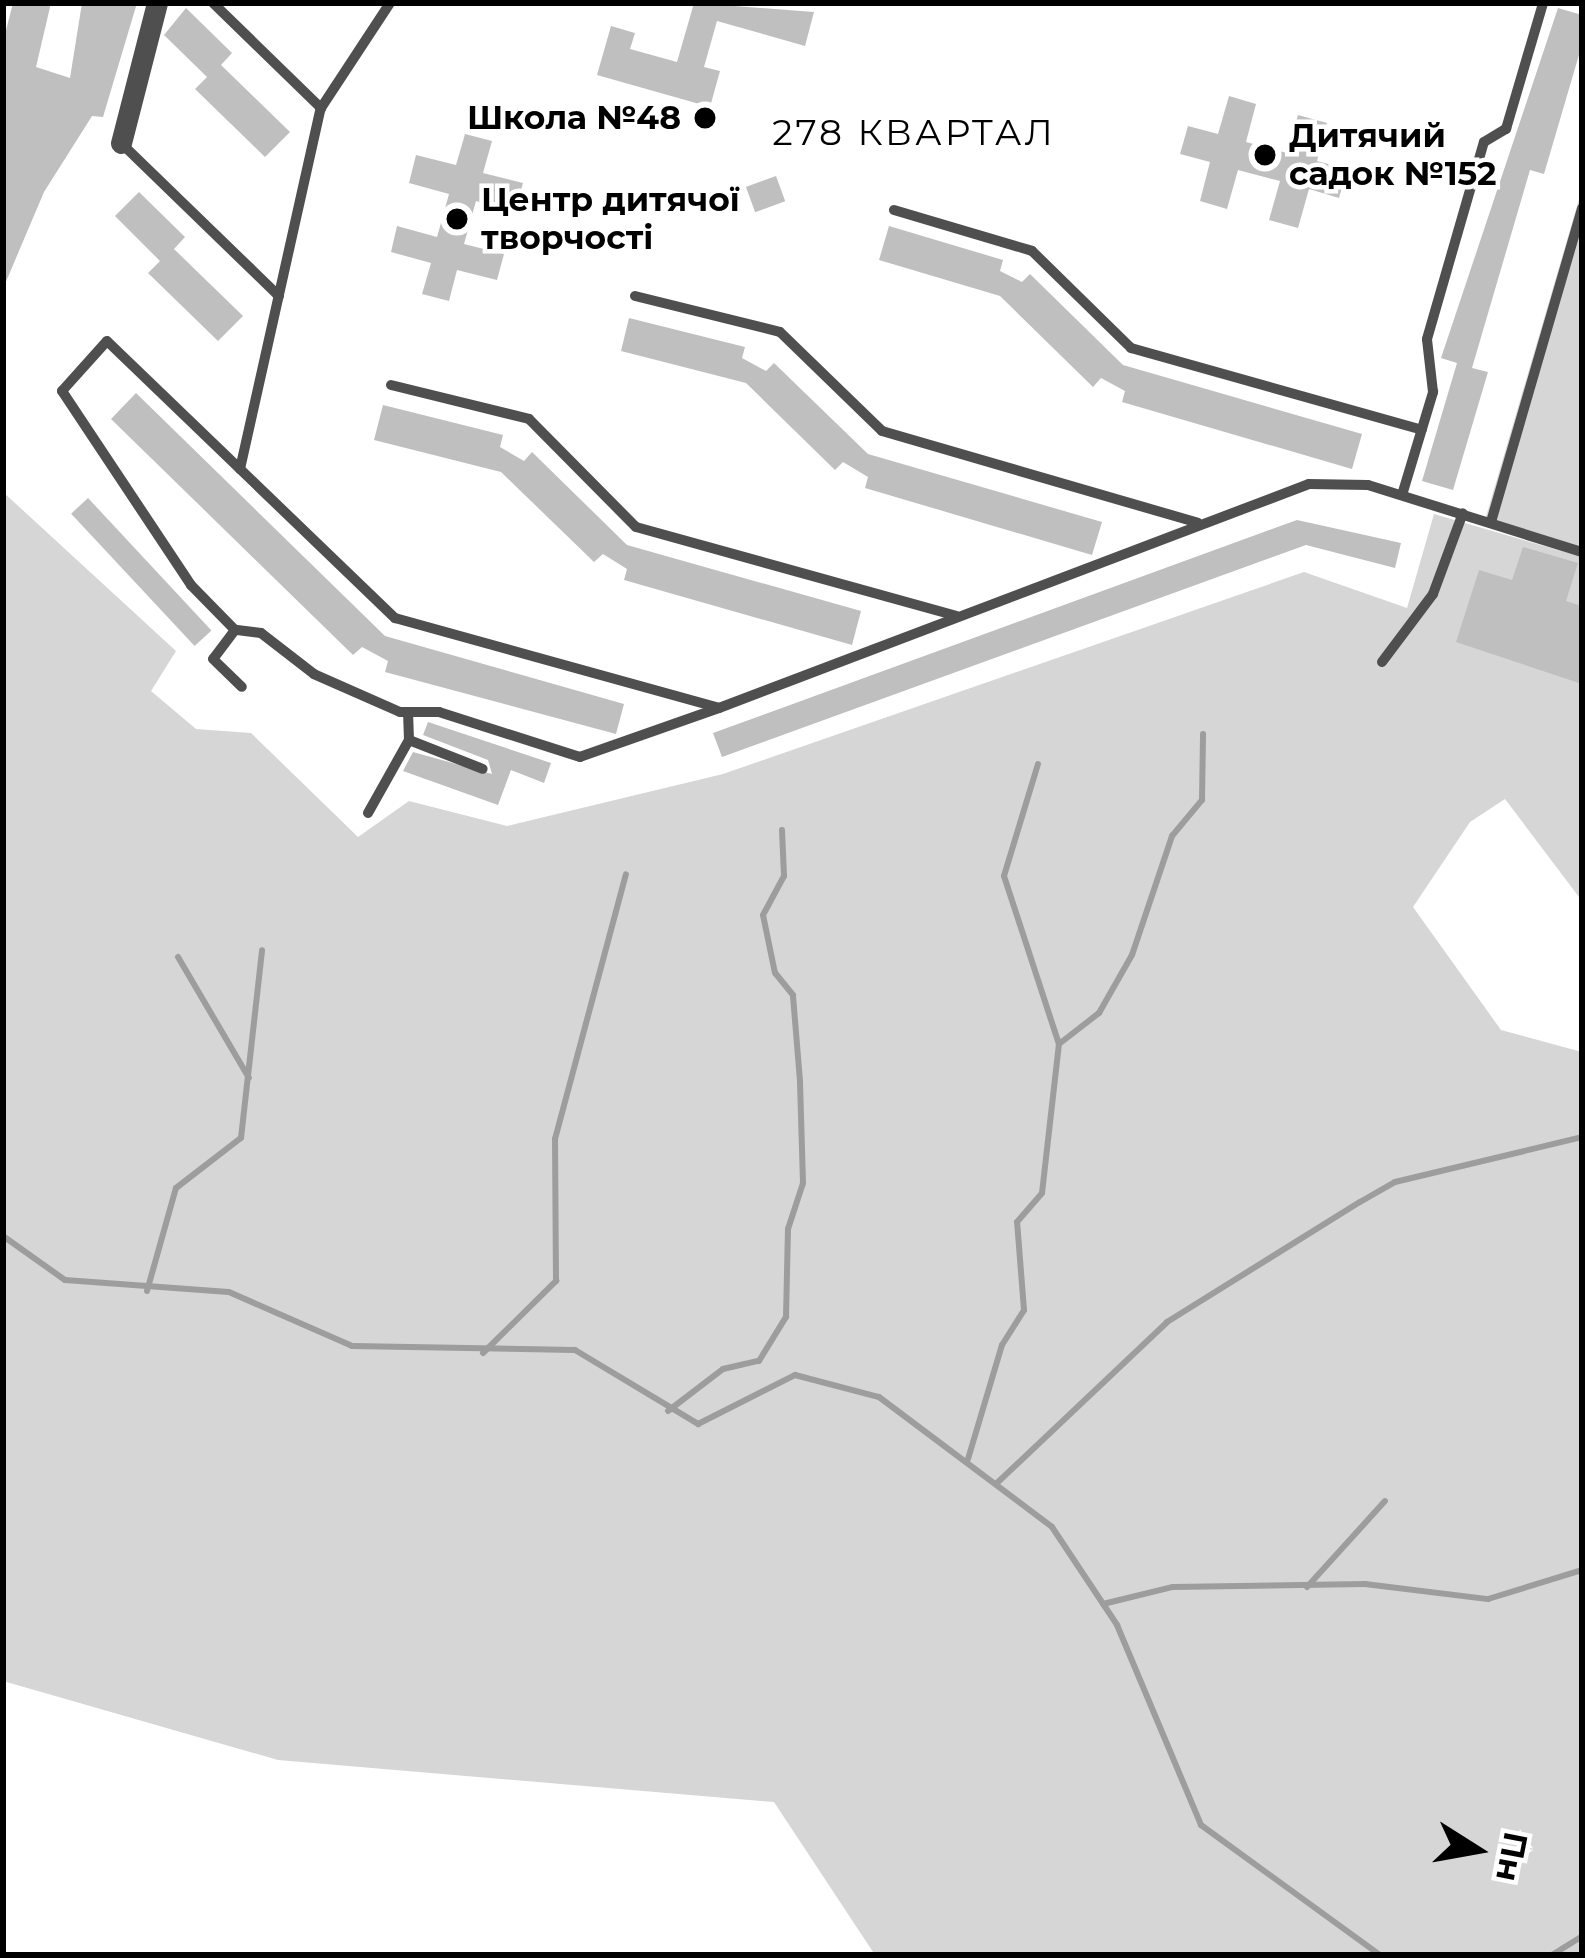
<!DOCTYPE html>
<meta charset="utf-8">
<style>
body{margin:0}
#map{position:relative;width:1585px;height:1958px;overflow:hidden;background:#fff;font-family:Montserrat,sans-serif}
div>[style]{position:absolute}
.green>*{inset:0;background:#d6d6d6}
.stream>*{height:6px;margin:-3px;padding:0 3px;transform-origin:3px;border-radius:3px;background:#9d9d9d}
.building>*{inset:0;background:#bfbfbf;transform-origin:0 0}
.lane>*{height:10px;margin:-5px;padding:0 5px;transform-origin:5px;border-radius:5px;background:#4f4f4f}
.street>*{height:21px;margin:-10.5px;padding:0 10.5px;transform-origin:10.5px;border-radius:10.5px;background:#4f4f4f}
.dots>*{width:33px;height:33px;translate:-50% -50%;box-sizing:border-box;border:6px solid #fff;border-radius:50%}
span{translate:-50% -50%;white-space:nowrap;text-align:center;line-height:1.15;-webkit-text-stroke:9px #fff;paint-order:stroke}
.poi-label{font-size:33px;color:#000;font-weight:700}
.right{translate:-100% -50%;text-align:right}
.left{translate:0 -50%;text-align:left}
.neighbourhood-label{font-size:36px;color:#000;letter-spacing:3px}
.frame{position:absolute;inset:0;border:6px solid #000;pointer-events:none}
.north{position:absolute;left:1417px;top:1790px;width:120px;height:120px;-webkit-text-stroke:9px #fff;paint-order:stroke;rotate:101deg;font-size:33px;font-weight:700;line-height:48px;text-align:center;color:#000}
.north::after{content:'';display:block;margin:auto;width:42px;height:54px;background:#000;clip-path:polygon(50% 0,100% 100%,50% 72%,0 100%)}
</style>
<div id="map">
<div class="green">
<i style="clip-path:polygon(1582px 189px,1582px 548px,1485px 520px)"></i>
<i style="clip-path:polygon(3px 492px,176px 651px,151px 691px,196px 729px,251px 733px,358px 837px,409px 801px,507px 826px,723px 774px,1304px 572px,1407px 608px,1434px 514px,1582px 557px,1582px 901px,1505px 799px,1470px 822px,1413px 907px,1501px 1030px,1582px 1052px,1582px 1955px,875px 1955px,774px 1802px,278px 1760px,3px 1681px)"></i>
</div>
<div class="stream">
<i style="left:1038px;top:764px;width:117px;rotate:106.9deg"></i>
<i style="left:1004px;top:876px;width:177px;rotate:71.9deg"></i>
<i style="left:178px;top:957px;width:140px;rotate:59.6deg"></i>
<i style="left:3px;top:1236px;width:76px;rotate:35.4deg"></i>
<i style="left:65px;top:1280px;width:164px;rotate:4.2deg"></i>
<i style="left:229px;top:1292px;width:134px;rotate:23.7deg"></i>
<i style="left:352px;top:1346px;width:223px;rotate:1deg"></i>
<i style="left:575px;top:1350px;width:144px;rotate:31deg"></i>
<i style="left:698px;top:1424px;width:109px;rotate:-26.8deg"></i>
<i style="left:795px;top:1375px;width:87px;rotate:14.7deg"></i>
<i style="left:879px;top:1397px;width:216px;rotate:36.9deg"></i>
<i style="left:1052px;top:1527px;width:118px;rotate:56.4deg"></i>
<i style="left:1117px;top:1625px;width:217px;rotate:67.2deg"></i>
<i style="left:1201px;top:1825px;width:221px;rotate:36deg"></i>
<i style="left:147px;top:1291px;width:107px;rotate:-74.3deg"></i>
<i style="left:176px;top:1188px;width:82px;rotate:-37.6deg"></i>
<i style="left:241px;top:1138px;width:189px;rotate:-83.6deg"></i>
<i style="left:483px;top:1353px;width:103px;rotate:-44.6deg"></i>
<i style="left:556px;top:1281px;width:142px;rotate:-90.4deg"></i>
<i style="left:555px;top:1139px;width:274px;rotate:-75deg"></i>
<i style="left:668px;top:1411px;width:69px;rotate:-37.4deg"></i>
<i style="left:723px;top:1369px;width:37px;rotate:-13deg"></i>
<i style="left:759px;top:1361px;width:52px;rotate:-58.5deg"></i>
<i style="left:786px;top:1317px;width:88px;rotate:-88.7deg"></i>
<i style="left:788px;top:1229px;width:48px;rotate:-71.9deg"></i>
<i style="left:803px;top:1183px;width:102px;rotate:-91.7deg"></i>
<i style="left:800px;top:1081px;width:86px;rotate:-94.7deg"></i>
<i style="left:793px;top:995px;width:28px;rotate:-129deg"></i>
<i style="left:775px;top:973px;width:59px;rotate:-101.7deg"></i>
<i style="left:763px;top:915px;width:44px;rotate:-61.7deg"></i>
<i style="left:784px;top:876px;width:46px;rotate:-92.5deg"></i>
<i style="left:968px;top:1459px;width:119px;rotate:-73.4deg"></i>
<i style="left:1002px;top:1345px;width:41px;rotate:-57.8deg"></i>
<i style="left:1024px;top:1310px;width:88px;rotate:-94.5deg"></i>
<i style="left:1017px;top:1222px;width:38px;rotate:-49deg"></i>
<i style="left:1042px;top:1193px;width:150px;rotate:-83.5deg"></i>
<i style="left:1059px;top:1044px;width:51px;rotate:-37.8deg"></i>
<i style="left:1099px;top:1013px;width:67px;rotate:-60.4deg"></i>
<i style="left:1132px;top:955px;width:126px;rotate:-71.4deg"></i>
<i style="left:1172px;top:836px;width:47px;rotate:-50.2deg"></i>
<i style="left:1202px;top:800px;width:66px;rotate:-89.1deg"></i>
<i style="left:997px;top:1483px;width:234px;rotate:-43.4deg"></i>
<i style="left:1167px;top:1322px;width:227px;rotate:-31.9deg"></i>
<i style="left:1360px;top:1202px;width:40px;rotate:-29.7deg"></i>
<i style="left:1395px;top:1182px;width:192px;rotate:-13.5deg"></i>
<i style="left:1307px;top:1587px;width:116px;rotate:-47.8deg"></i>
<i style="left:1103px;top:1604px;width:72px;rotate:-13.7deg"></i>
<i style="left:1173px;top:1587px;width:192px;rotate:-0.9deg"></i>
<i style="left:1365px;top:1584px;width:124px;rotate:7deg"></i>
<i style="left:1488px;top:1599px;width:98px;rotate:-17.1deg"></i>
<i style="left:1552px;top:1955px;width:36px;rotate:-32deg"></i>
</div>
<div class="building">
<i style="clip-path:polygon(13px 3px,51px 3px,36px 67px,70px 78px,82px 3px,137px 3px,103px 117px,92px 116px,44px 192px,5px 284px,3px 42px)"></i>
<i style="clip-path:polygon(694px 3px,814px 12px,805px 46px,717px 21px,704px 67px,720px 71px,710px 107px,597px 75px,611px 26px,635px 33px,630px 49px,677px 62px)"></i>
<i style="clip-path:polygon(186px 8px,232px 53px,221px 65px,290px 132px,265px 157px,195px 89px,207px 77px,164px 35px)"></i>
<i style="clip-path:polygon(1558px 8px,1582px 15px,1581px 48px,1544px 174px,1530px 170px,1472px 368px,1488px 372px,1453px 490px,1422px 481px,1457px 363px,1441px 358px)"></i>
<i style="clip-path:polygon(1229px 96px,1256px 104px,1246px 142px,1287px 153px,1298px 115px,1327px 123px,1317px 161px,1347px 169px,1339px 198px,1309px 189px,1298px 228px,1269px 220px,1280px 181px,1238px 170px,1227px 209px,1200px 201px,1210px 162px,1180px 154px,1188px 126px,1218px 134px)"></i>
<i style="clip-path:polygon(465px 134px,492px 141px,483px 173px,523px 183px,515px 212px,476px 201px,464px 244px,504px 254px,497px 280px,457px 270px,449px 301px,422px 294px,431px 263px,391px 252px,397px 226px,437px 237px,449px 194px,409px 183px,416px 155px,456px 165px)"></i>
<i style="left:776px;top:176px;width:27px;height:32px;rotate:70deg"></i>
<i style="clip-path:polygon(139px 192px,185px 237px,174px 249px,243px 316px,218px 341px,148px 273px,160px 261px,115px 216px)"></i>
<i style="clip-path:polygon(889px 226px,1003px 260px,1000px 271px,1022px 282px,1030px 274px,1123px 365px,1362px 434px,1352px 469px,1122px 402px,1125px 391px,1101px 378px,1093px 387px,1000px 296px,879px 260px)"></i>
<i style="clip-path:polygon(629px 318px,745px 347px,742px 358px,766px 371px,774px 363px,868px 454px,1102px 522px,1092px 555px,865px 488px,868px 477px,843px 462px,835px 470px,746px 383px,621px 351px)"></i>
<i style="clip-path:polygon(136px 393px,385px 636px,624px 704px,616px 734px,385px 672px,388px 661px,362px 647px,353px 655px,111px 419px)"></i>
<i style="clip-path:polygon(383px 405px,503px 435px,500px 447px,524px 461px,532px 452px,627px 545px,861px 611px,852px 645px,624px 580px,627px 569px,603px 554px,594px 562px,501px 472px,374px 440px)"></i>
<i style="left:88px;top:498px;width:181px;height:23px;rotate:47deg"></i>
<i style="clip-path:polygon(1297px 520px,1401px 543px,1395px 568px,1306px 545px,722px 757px,713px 733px)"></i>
<i style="clip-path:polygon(1523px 547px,1578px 563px,1566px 601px,1582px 606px,1582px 684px,1456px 642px,1479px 570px,1512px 580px)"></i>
<i style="clip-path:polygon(428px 722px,551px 763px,544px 783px,511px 770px,498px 805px,403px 771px,413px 752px,492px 774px,488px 760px,423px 735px)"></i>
</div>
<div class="lane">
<i style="left:213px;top:3px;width:151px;rotate:44.2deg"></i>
<i style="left:121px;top:143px;width:220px;rotate:44.1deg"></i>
<i style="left:894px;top:210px;width:144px;rotate:16.5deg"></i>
<i style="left:1032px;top:251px;width:139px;rotate:44.4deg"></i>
<i style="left:1131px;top:348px;width:302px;rotate:15.7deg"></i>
<i style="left:635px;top:296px;width:149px;rotate:13.9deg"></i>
<i style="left:780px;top:332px;width:142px;rotate:44.1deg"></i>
<i style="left:882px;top:431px;width:329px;rotate:16.2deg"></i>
<i style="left:107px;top:341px;width:400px;rotate:43.9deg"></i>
<i style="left:395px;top:618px;width:336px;rotate:15.5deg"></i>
<i style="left:719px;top:708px;width:147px;rotate:160.6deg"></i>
<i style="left:580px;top:757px;width:148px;rotate:-162.3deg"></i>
<i style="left:439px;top:712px;width:39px;rotate:180deg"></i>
<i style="left:400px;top:712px;width:94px;rotate:-156.2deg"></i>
<i style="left:314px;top:674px;width:67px;rotate:-142.3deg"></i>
<i style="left:261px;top:633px;width:26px;rotate:-173deg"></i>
<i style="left:235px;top:630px;width:63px;rotate:-134.4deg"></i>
<i style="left:191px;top:585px;width:233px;rotate:-123.6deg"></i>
<i style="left:62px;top:391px;width:67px;rotate:-48deg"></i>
<i style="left:391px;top:385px;width:142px;rotate:13.8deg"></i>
<i style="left:529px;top:419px;width:152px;rotate:45.3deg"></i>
<i style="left:636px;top:527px;width:332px;rotate:15.5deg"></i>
<i style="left:240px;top:469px;width:370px;rotate:-77.4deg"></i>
<i style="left:321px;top:108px;width:126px;rotate:-56.7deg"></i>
<i style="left:1402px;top:495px;width:108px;rotate:-73.2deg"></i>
<i style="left:1433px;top:392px;width:53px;rotate:-96.5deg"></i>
<i style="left:1427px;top:339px;width:205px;rotate:-73.9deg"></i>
<i style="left:1484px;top:142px;width:26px;rotate:-31deg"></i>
<i style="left:1506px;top:129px;width:131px;rotate:-73.6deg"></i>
<i style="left:1491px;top:522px;width:327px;rotate:-73.8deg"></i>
<i style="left:235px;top:630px;width:36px;rotate:127deg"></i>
<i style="left:213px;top:659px;width:40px;rotate:44deg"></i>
<i style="left:1382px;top:662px;width:85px;rotate:-53.1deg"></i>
<i style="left:1433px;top:594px;width:86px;rotate:-69.7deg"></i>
<i style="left:719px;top:708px;width:631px;rotate:-20.79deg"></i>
<i style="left:1309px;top:484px;width:59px;rotate:1deg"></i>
<i style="left:1368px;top:485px;width:224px;rotate:17.4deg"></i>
<i style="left:409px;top:740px;width:79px;rotate:21.4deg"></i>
<i style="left:368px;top:813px;width:84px;rotate:-60.7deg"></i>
<i style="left:409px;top:740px;width:28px;rotate:-92deg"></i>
</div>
<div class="street">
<i style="left:121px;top:143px;width:145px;rotate:-75.6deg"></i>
</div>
<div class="dots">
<i style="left:705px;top:118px;background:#000"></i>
<i style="left:1265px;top:155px;background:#000"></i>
<i style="left:457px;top:219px;background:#000"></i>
</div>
<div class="poi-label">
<span class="right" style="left:681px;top:118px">Школа №48</span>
<span class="left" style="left:1289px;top:155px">Дитячий<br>садок №152</span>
<span class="left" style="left:481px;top:219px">Центр дитячої<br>творчості</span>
</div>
<div class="neighbourhood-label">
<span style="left:914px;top:133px">278 КВАРТАЛ</span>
</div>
<div class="frame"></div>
<div class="north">Пн</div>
</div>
